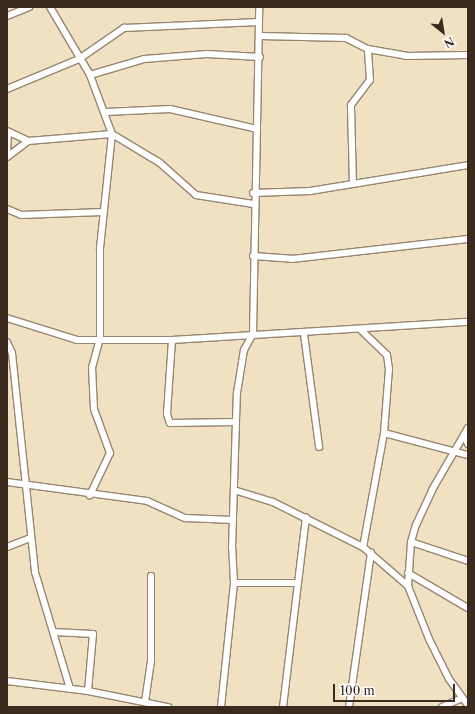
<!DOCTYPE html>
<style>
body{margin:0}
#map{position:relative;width:475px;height:714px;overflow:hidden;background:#f1e1c3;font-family:"Libre Caslon Text",serif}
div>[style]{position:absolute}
.roads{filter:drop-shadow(1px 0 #968670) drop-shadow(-1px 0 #968670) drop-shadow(0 1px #968670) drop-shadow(0 -1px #968670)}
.minor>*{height:6px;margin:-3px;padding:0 3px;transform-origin:3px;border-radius:3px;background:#fff}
span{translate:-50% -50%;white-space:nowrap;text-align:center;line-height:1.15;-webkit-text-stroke:3px #fff;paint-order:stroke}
.frame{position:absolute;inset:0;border:8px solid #3b2a1e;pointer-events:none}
.north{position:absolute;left:423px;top:12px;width:40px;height:40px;-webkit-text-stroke:3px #fff;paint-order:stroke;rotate:150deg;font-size:11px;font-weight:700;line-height:16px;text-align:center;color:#3b2a1e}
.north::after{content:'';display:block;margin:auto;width:14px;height:18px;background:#3b2a1e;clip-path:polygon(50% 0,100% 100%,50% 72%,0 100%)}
.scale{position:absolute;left:333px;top:684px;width:122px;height:18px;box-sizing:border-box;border:2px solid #3b2a1e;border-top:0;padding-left:5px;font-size:12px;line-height:14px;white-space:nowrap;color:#3b2a1e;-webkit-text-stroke:3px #fff;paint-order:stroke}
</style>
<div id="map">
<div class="roads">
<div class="minor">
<i style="left:50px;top:7px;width:79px;rotate:59.5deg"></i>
<i style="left:90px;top:75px;width:63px;rotate:69.6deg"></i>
<i style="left:112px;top:134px;width:116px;rotate:96deg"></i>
<i style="left:100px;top:249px;width:89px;rotate:90deg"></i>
<i style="left:100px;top:338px;width:30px;rotate:105deg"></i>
<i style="left:92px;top:367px;width:42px;rotate:87.3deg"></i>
<i style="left:94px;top:409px;width:47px;rotate:70deg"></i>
<i style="left:110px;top:453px;width:47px;rotate:115.5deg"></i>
<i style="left:7px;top:16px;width:24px;rotate:-22deg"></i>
<i style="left:260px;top:36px;width:86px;rotate:1.3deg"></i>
<i style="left:346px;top:38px;width:25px;rotate:27deg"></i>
<i style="left:368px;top:49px;width:39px;rotate:10deg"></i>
<i style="left:406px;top:56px;width:62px;rotate:-0.9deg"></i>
<i style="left:90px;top:75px;width:56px;rotate:-16.5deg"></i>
<i style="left:144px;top:59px;width:63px;rotate:-4.5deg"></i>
<i style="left:207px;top:54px;width:53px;rotate:3.2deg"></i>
<i style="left:7px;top:89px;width:78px;rotate:-22.6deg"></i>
<i style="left:79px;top:59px;width:55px;rotate:-34.6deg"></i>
<i style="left:124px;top:28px;width:135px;rotate:-2.5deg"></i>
<i style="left:106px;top:112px;width:64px;rotate:-2.7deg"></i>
<i style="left:170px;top:109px;width:89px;rotate:12.9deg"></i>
<i style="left:7px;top:131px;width:23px;rotate:25deg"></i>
<i style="left:28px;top:141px;width:84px;rotate:-4.8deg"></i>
<i style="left:112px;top:134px;width:56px;rotate:31.1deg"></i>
<i style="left:160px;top:163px;width:48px;rotate:41.6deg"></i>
<i style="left:196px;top:195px;width:58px;rotate:9deg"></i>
<i style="left:7px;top:156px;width:23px;rotate:-88deg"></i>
<i style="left:7px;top:157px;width:26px;rotate:-37deg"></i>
<i style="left:353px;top:184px;width:79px;rotate:-91.5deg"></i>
<i style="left:351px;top:105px;width:31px;rotate:-53deg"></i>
<i style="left:370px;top:80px;width:31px;rotate:-94deg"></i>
<i style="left:253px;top:193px;width:57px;rotate:-2deg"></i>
<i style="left:310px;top:191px;width:160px;rotate:-9.3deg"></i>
<i style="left:7px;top:209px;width:15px;rotate:23deg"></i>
<i style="left:21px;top:215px;width:82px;rotate:-2.1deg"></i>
<i style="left:253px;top:256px;width:39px;rotate:4deg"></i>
<i style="left:292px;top:259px;width:177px;rotate:-6.5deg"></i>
<i style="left:7px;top:318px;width:73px;rotate:17.4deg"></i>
<i style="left:77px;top:340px;width:95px"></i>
<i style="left:172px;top:340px;width:297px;rotate:-3.5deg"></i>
<i style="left:361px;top:330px;width:36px;rotate:44deg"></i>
<i style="left:387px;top:355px;width:14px;rotate:82deg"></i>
<i style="left:389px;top:369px;width:64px;rotate:94.5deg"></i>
<i style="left:384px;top:433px;width:116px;rotate:100.4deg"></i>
<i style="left:304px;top:334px;width:114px;rotate:82.4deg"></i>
<i style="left:172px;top:340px;width:74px;rotate:93.9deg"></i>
<i style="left:167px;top:414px;width:9px;rotate:72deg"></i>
<i style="left:170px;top:423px;width:66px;rotate:-0.9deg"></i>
<i style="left:7px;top:342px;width:12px;rotate:66deg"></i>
<i style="left:12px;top:353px;width:220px;rotate:84deg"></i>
<i style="left:35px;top:572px;width:122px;rotate:73.3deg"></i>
<i style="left:384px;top:433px;width:87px;rotate:14.7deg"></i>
<i style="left:464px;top:435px;width:10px;rotate:66deg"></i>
<i style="left:7px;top:482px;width:141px;rotate:7.7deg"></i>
<i style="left:147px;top:501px;width:42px;rotate:24.1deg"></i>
<i style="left:185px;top:518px;width:48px;rotate:2.4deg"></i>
<i style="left:234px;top:490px;width:41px;rotate:17.1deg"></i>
<i style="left:273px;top:502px;width:101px;rotate:26.6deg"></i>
<i style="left:363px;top:547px;width:60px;rotate:40.9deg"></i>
<i style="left:408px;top:586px;width:57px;rotate:68.4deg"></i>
<i style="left:429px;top:639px;width:45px;rotate:63.4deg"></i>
<i style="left:449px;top:679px;width:32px;rotate:54deg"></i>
<i style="left:411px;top:542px;width:60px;rotate:18.4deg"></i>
<i style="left:7px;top:547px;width:25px;rotate:-21deg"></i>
<i style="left:408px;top:573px;width:69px;rotate:30.3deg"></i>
<i style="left:234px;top:583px;width:62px"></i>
<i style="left:408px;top:586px;width:44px;rotate:-86.1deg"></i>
<i style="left:411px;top:542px;width:18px;rotate:-74deg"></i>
<i style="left:416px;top:525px;width:38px;rotate:-65deg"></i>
<i style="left:432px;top:490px;width:72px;rotate:-59.9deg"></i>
<i style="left:54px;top:632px;width:39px;rotate:3deg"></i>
<i style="left:93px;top:634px;width:57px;rotate:95deg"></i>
<i style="left:7px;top:681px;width:82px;rotate:7deg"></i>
<i style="left:88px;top:691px;width:82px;rotate:11.3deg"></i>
<i style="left:145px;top:702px;width:41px;rotate:-81.7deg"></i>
<i style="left:151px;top:661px;width:85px;rotate:-90deg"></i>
<i style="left:221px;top:707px;width:125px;rotate:-84deg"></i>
<i style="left:234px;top:583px;width:35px;rotate:-93deg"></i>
<i style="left:232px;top:548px;width:155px;rotate:-88.2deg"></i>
<i style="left:237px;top:393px;width:44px;rotate:-80.8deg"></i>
<i style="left:244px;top:350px;width:18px;rotate:-61deg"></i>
<i style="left:253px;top:334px;width:327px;rotate:-88.9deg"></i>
<i style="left:283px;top:707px;width:191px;rotate:-83.1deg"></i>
<i style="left:349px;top:707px;width:156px;rotate:-81.9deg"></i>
<i style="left:442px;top:707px;width:22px;rotate:-24deg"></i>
</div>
</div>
<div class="frame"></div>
<div class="north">N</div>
<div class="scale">100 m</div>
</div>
